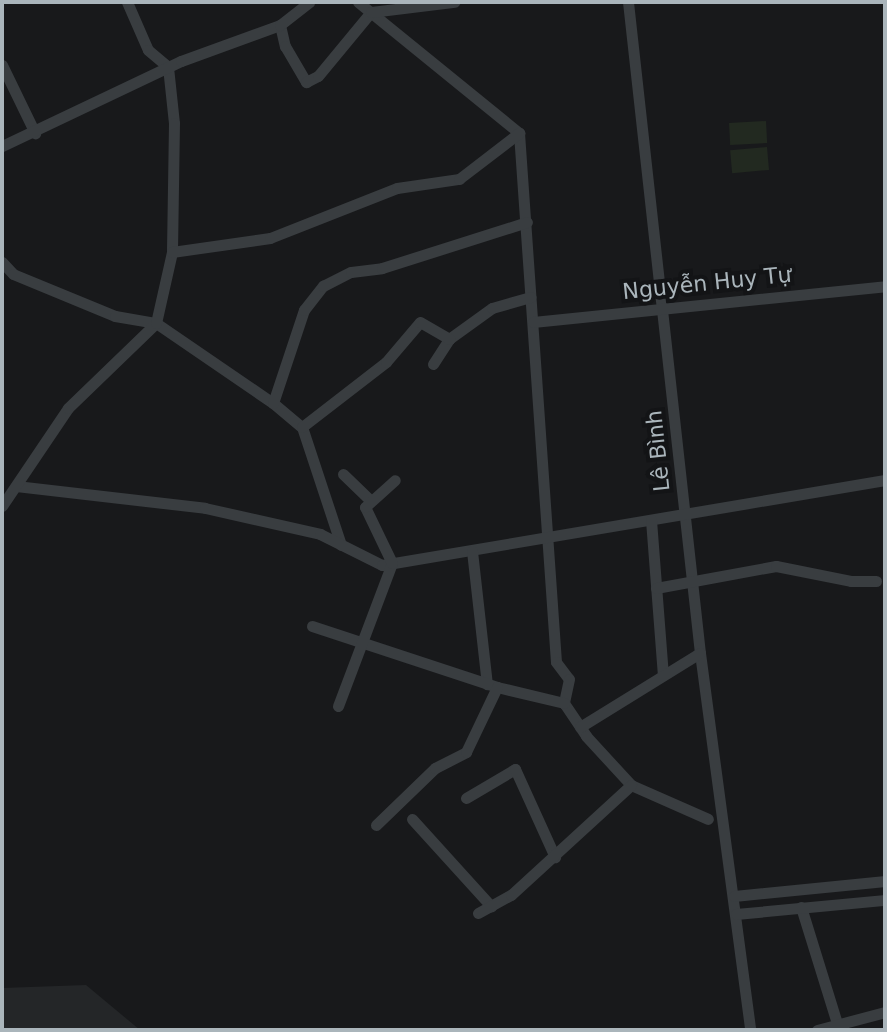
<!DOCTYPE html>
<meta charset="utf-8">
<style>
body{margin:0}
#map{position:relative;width:887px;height:1032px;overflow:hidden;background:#18191b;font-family:"DejaVu Sans",sans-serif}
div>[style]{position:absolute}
.built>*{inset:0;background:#242628}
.green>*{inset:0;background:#222920;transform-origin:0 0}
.minor>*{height:11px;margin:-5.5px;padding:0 5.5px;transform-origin:5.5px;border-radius:5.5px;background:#393d40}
span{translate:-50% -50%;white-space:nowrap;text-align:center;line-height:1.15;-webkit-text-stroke:8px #131416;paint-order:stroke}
.street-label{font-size:22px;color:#aab5bb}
.frame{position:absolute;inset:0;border:4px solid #aab5bb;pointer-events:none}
</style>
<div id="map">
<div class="built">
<i style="clip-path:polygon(86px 985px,140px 1030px,2px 1030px,2px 988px)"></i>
</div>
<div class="green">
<i style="left:766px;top:121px;width:22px;height:37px;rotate:87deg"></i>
<i style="left:767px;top:147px;width:23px;height:37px;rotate:85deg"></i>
</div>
<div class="minor">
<i style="left:127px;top:2px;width:52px;rotate:66.4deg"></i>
<i style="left:148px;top:50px;width:26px;rotate:40deg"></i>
<i style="left:168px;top:67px;width:56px;rotate:83.9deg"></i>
<i style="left:174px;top:123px;width:129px;rotate:90.9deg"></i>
<i style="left:358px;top:2px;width:208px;rotate:39.1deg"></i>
<i style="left:519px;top:133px;width:530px;rotate:86deg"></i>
<i style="left:556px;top:662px;width:21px;rotate:53deg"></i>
<i style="left:569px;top:679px;width:25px;rotate:102deg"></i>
<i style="left:564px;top:703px;width:40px;rotate:56deg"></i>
<i style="left:586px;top:736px;width:67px;rotate:47.4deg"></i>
<i style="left:631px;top:785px;width:84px;rotate:23.8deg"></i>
<i style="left:628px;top:2px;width:655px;rotate:83.69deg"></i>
<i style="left:700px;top:653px;width:380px;rotate:82.4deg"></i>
<i style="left:280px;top:25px;width:22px;rotate:77deg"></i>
<i style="left:285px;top:46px;width:42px;rotate:59.7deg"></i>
<i style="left:306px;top:82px;width:13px;rotate:-27deg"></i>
<i style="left:318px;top:76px;width:83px;rotate:-50.4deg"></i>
<i style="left:371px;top:12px;width:84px;rotate:-6.9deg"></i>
<i style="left:2px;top:65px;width:76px;rotate:64.1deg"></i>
<i style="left:2px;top:146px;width:198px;rotate:-25.4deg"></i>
<i style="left:181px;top:61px;width:105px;rotate:-20deg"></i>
<i style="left:280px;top:25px;width:37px;rotate:-38deg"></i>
<i style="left:2px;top:262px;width:16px;rotate:47deg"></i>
<i style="left:13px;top:274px;width:110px;rotate:22.4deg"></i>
<i style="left:115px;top:316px;width:42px;rotate:9.7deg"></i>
<i style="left:156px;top:323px;width:142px;rotate:34.4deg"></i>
<i style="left:273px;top:403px;width:38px;rotate:40deg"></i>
<i style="left:302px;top:427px;width:124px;rotate:71.7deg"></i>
<i style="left:533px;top:322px;width:354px;rotate:-5.8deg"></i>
<i style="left:433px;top:364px;width:30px;rotate:-57deg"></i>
<i style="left:449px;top:339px;width:53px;rotate:-35.8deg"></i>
<i style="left:492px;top:308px;width:40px;rotate:-16deg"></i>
<i style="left:273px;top:403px;width:98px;rotate:-71.6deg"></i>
<i style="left:304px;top:310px;width:31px;rotate:-52deg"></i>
<i style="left:323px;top:286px;width:31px;rotate:-27deg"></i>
<i style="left:351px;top:272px;width:31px;rotate:-7deg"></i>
<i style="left:382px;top:268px;width:152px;rotate:-17.6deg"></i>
<i style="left:302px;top:427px;width:106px;rotate:-37.7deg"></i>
<i style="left:386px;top:362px;width:52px;rotate:-49.6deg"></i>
<i style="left:420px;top:322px;width:34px;rotate:30deg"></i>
<i style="left:343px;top:474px;width:36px;rotate:44deg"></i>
<i style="left:16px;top:486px;width:190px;rotate:6.6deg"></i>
<i style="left:205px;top:508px;width:118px;rotate:12.7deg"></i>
<i style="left:320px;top:534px;width:69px;rotate:26.6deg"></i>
<i style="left:382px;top:565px;width:510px;rotate:-9.59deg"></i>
<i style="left:2px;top:506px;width:118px;rotate:-56deg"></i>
<i style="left:68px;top:408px;width:122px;rotate:-44deg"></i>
<i style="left:156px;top:323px;width:73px;rotate:-77.3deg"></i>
<i style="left:172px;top:252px;width:99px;rotate:-8.1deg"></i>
<i style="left:270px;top:238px;width:136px;rotate:-21.5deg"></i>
<i style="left:397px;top:188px;width:63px;rotate:-8.3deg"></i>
<i style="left:459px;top:179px;width:76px;rotate:-37.5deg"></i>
<i style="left:651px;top:520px;width:155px;rotate:85.6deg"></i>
<i style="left:472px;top:551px;width:134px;rotate:83.6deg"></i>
<i style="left:656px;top:588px;width:122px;rotate:-10.4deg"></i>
<i style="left:776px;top:566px;width:76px;rotate:11.3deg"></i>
<i style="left:851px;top:581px;width:25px"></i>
<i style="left:312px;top:626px;width:195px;rotate:18.2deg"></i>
<i style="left:497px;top:687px;width:69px;rotate:13.4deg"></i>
<i style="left:338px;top:706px;width:153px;rotate:-69.3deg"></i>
<i style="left:392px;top:563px;width:62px;rotate:-115.7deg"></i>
<i style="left:365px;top:507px;width:40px;rotate:-42deg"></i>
<i style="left:580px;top:727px;width:141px;rotate:-31.7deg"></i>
<i style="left:466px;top:798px;width:57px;rotate:-30.6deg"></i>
<i style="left:515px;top:769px;width:97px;rotate:65.6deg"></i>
<i style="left:412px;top:819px;width:118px;rotate:47.8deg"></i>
<i style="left:376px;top:825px;width:82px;rotate:-44deg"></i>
<i style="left:435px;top:768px;width:35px;rotate:-27deg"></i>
<i style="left:466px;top:752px;width:72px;rotate:-64.5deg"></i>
<i style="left:734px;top:896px;width:152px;rotate:-5.7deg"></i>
<i style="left:801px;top:907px;width:129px;rotate:72.8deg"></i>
<i style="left:478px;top:913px;width:38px;rotate:-29deg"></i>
<i style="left:511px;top:895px;width:163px;rotate:-42.5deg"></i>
<i style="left:736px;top:914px;width:150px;rotate:-5.4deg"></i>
<i style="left:817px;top:1030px;width:70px;rotate:-14.8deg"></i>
</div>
<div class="street-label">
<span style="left:707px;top:283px;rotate:-6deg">Nguyễn Huy Tự</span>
<span style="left:658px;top:451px;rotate:-96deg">Lê Bình</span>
</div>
<div class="frame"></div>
</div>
